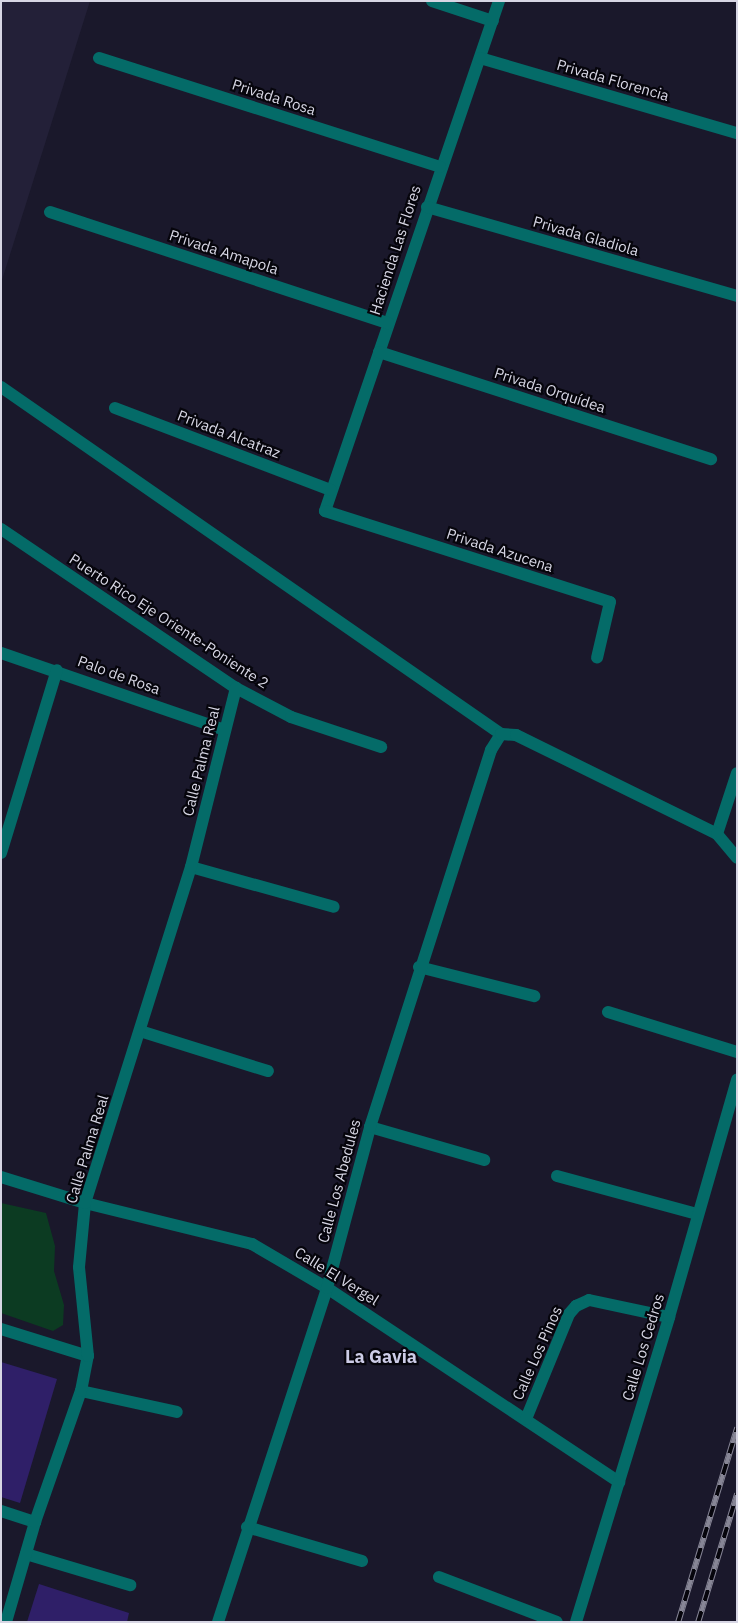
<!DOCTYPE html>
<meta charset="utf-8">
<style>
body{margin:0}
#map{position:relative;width:738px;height:1623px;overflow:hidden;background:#1a182b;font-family:"IBM Plex Sans",sans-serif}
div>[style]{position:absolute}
.built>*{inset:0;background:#232038}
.green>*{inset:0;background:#0c3b22}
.building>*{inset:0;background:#2f1f68}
.street>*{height:12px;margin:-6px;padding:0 6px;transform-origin:6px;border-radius:6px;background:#046b68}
.rail>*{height:5.5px;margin-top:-2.75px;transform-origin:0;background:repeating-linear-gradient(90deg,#06050c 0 11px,#878696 0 22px);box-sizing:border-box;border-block:1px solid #878696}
span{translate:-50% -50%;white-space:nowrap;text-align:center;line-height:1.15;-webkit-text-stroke:4.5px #06050c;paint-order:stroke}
.street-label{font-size:15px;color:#d7d6e4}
.quarter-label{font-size:18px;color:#cdcce7;font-weight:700}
.frame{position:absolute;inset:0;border:2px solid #d7d6e4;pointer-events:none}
</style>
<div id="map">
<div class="built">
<i style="clip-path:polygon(1px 1px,90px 1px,1px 283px)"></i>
</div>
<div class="green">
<i style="clip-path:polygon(1px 1203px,46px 1213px,55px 1246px,54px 1271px,64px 1305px,63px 1325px,53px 1331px,1px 1313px)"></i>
</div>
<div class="building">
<i style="clip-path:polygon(1px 1362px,57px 1379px,20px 1503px,1px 1497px)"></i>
<i style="clip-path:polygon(39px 1584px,129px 1613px,127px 1622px,27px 1622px)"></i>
</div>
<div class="street">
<i style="left:432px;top:1px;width:64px;rotate:18.2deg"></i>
<i style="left:499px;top:1px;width:539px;rotate:108.84deg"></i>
<i style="left:325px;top:511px;width:299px;rotate:17.7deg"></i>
<i style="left:610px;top:602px;width:57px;rotate:103.1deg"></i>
<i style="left:99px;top:58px;width:358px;rotate:17.7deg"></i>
<i style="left:480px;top:58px;width:268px;rotate:16.3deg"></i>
<i style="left:427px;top:207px;width:323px;rotate:16deg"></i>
<i style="left:50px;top:212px;width:356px;rotate:18.2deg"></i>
<i style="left:379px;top:352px;width:349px;rotate:17.9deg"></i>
<i style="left:1px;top:387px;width:609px;rotate:34.76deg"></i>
<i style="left:115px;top:408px;width:231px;rotate:20.8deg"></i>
<i style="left:1px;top:529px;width:284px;rotate:34.1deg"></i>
<i style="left:236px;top:688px;width:62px;rotate:27.8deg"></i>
<i style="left:291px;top:717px;width:95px;rotate:18.4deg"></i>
<i style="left:1px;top:653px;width:237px;rotate:19deg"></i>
<i style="left:717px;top:834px;width:64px;rotate:-71.8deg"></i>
<i style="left:1px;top:853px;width:191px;rotate:-73deg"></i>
<i style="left:191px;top:867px;width:148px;rotate:15.6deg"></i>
<i style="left:419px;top:967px;width:119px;rotate:14.2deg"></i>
<i style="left:608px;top:1012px;width:135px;rotate:17.2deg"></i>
<i style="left:140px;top:1031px;width:134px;rotate:17.4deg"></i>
<i style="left:370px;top:1127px;width:119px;rotate:16.1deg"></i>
<i style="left:557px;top:1176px;width:145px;rotate:15.2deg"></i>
<i style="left:1px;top:1177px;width:88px;rotate:17.2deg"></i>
<i style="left:85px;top:1203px;width:172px;rotate:13.8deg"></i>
<i style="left:252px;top:1244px;width:87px;rotate:30.4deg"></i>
<i style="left:327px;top:1288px;width:351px;rotate:33.6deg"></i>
<i style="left:1px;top:1329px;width:91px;rotate:17.2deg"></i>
<i style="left:81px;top:1391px;width:98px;rotate:12.3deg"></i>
<i style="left:526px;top:1419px;width:113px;rotate:-67.7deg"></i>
<i style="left:569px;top:1314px;width:11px;rotate:-49deg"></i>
<i style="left:576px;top:1306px;width:14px;rotate:-25deg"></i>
<i style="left:589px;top:1300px;width:82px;rotate:12deg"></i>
<i style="left:1px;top:1511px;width:36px;rotate:18deg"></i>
<i style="left:247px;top:1527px;width:120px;rotate:16.5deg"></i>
<i style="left:26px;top:1554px;width:109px;rotate:16.6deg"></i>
<i style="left:439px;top:1577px;width:126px;rotate:20.9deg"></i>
<i style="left:6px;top:1622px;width:104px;rotate:-73.8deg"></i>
<i style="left:35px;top:1522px;width:139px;rotate:-70.7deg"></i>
<i style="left:81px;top:1391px;width:36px;rotate:-79deg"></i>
<i style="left:88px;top:1356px;width:89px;rotate:-95.8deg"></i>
<i style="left:79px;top:1267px;width:64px;rotate:-84.6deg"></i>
<i style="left:85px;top:1203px;width:352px;rotate:-72.5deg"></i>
<i style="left:191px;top:867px;width:185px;rotate:-75.9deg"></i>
<i style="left:218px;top:1622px;width:351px;rotate:-71.9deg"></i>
<i style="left:327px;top:1288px;width:167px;rotate:-75deg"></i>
<i style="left:370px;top:1127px;width:396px;rotate:-72.2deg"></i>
<i style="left:491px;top:750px;width:19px;rotate:-58deg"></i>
<i style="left:501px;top:734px;width:15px;rotate:4deg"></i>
<i style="left:516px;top:735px;width:224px;rotate:26.2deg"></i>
<i style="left:717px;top:834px;width:31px;rotate:50deg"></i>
<i style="left:576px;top:1622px;width:319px;rotate:-73deg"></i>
<i style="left:669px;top:1317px;width:247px;rotate:-74deg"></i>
</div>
<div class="rail">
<i style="left:678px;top:1622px;width:203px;rotate:-73.1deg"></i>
<i style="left:698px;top:1622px;width:134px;rotate:-73.1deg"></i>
</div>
<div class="street-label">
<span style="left:613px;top:80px;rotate:16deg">Privada Florencia</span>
<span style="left:274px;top:97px;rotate:18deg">Privada Rosa</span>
<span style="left:586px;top:236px;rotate:16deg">Privada Gladiola</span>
<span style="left:395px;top:250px;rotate:-72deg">Hacienda Las Flores</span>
<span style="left:224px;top:252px;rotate:18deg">Privada Amapola</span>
<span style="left:550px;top:390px;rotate:18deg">Privada Orquídea</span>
<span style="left:229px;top:434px;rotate:21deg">Privada Alcatraz</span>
<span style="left:500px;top:550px;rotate:18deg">Privada Azucena</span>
<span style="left:169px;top:621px;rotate:33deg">Puerto Rico Eje Oriente-Poniente 2</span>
<span style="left:119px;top:675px;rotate:20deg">Palo de Rosa</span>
<span style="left:201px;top:761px;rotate:-76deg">Calle Palma Real</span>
<span style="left:87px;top:1149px;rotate:-73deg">Calle Palma Real</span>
<span style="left:339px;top:1181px;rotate:-75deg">Calle Los Abedules</span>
<span style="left:337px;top:1276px;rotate:32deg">Calle El Vergel</span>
<span style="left:643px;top:1347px;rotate:-73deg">Calle Los Cedros</span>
<span style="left:537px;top:1353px;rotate:-66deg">Calle Los Pinos</span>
</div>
<div class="quarter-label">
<span style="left:381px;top:1357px">La Gavia</span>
</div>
<div class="frame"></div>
</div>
